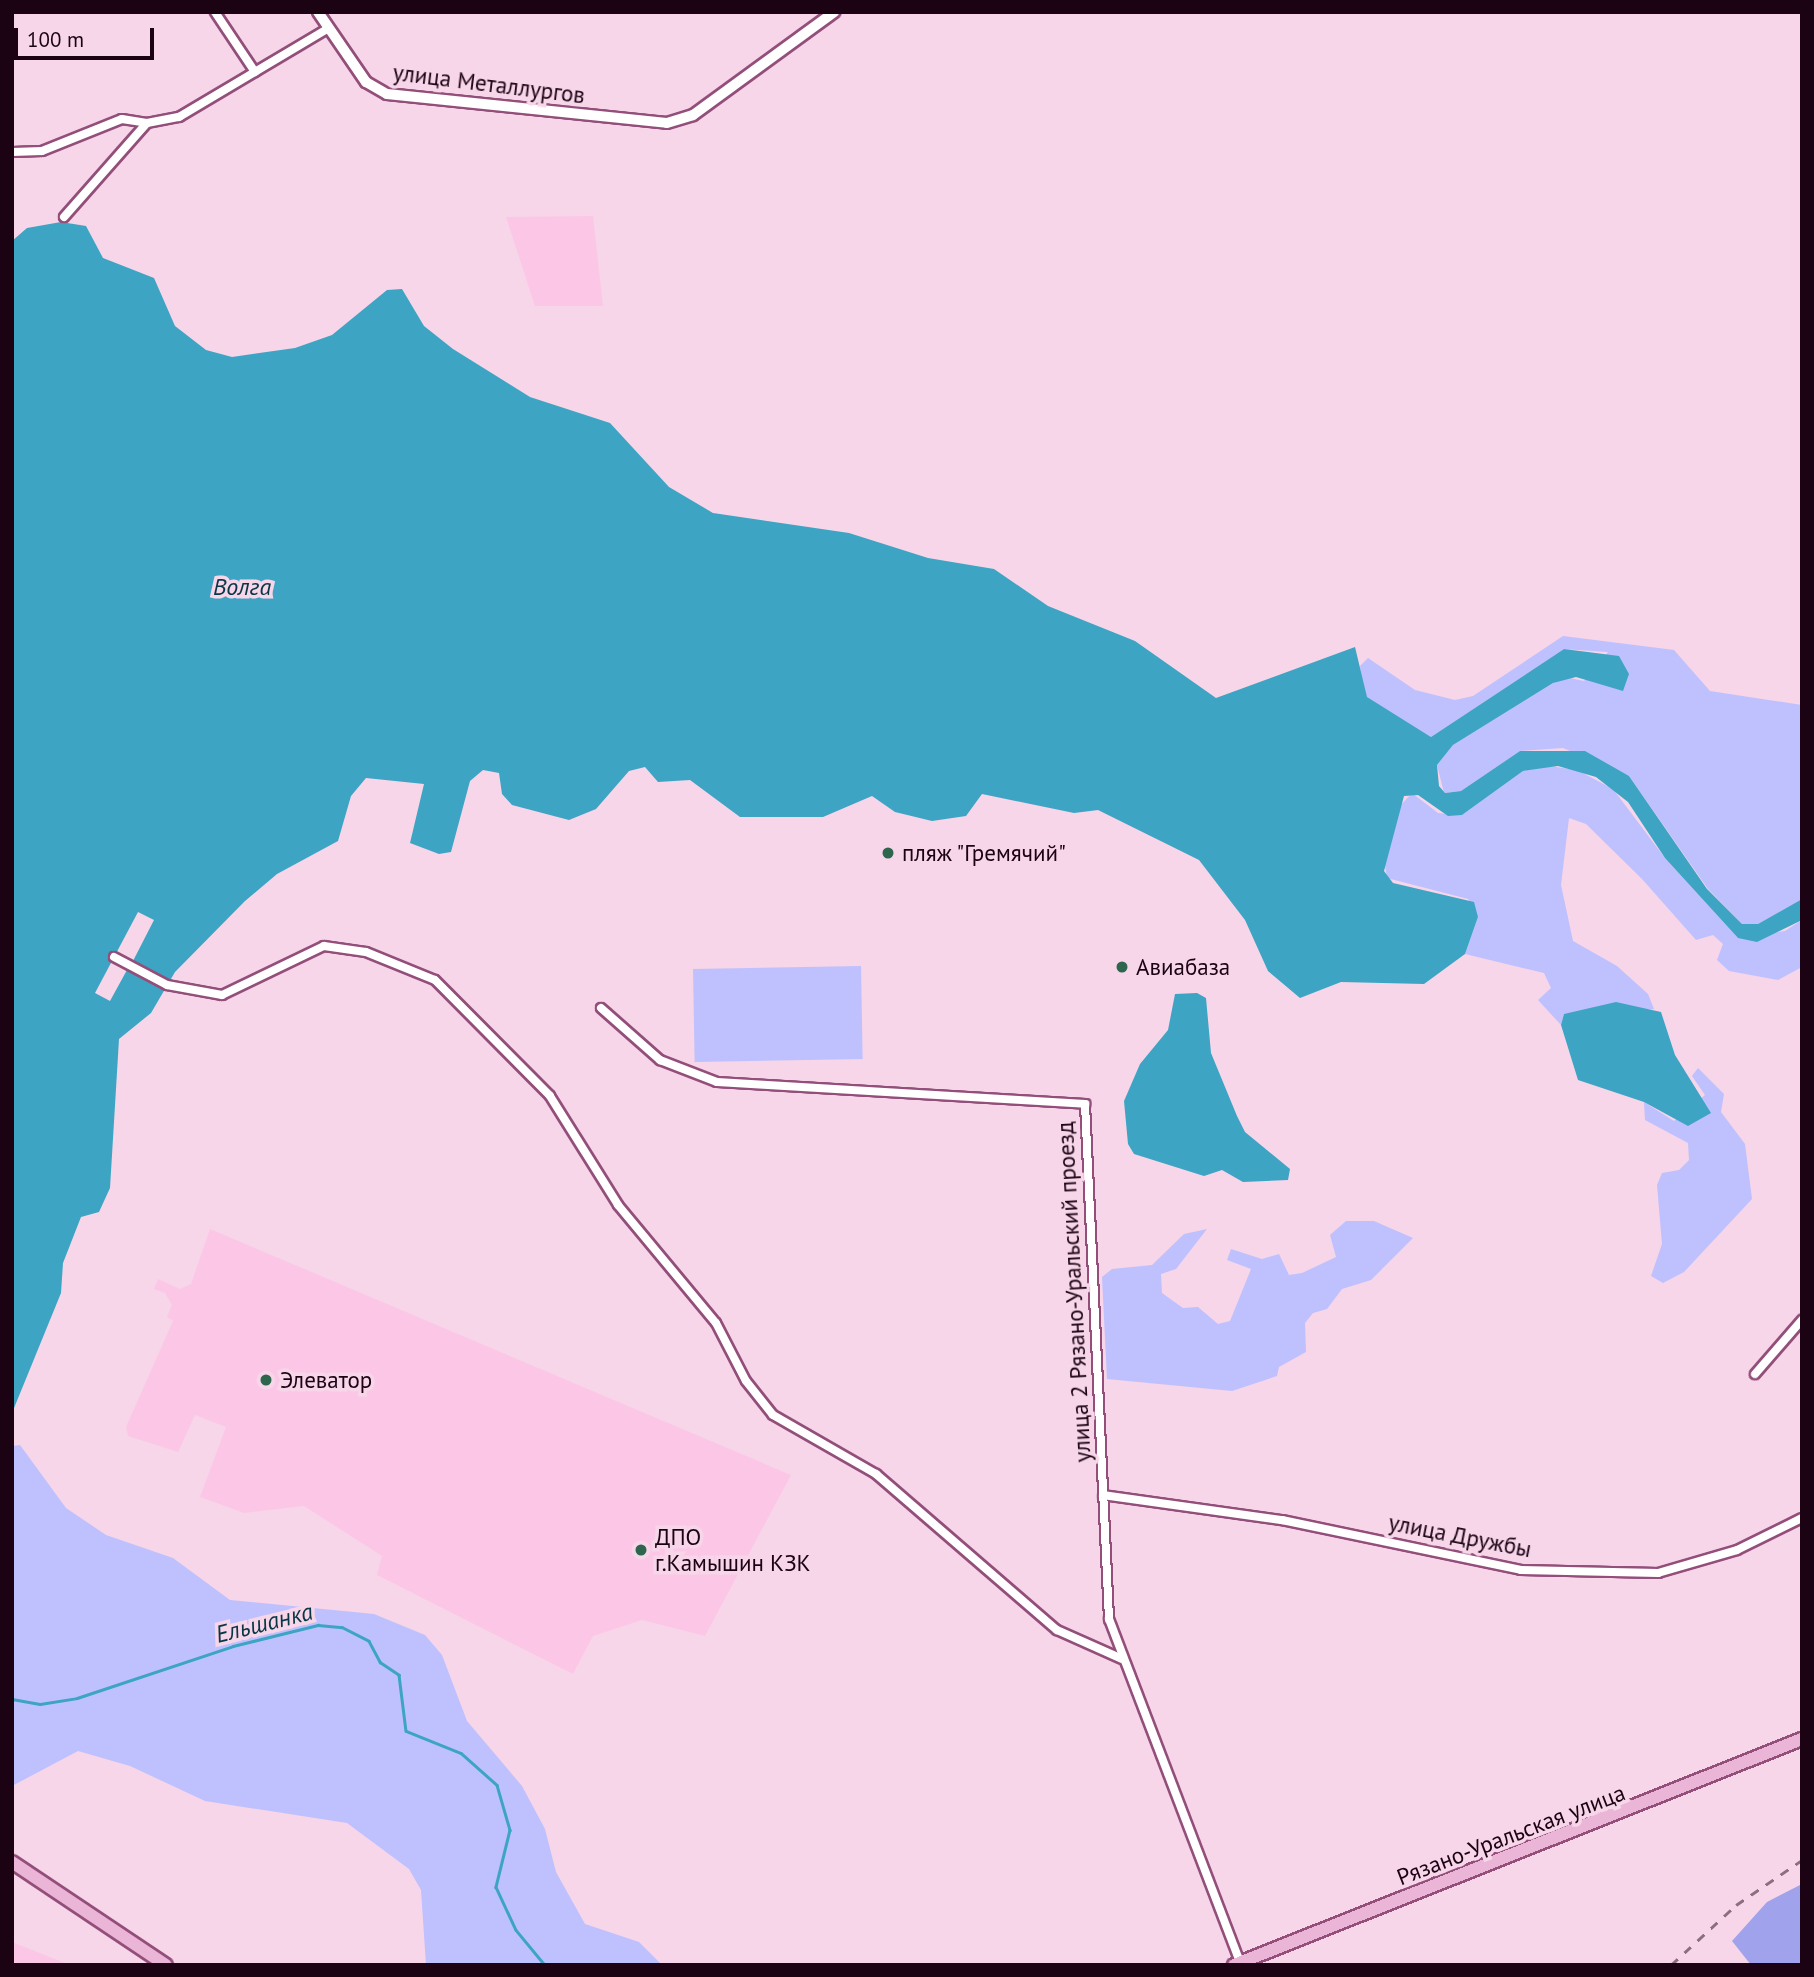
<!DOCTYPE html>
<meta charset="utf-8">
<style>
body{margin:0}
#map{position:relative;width:1814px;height:1977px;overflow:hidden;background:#f6d6e8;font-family:"PT Sans",sans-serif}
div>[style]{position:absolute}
.built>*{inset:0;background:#fcc7e6}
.green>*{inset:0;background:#bec1fe;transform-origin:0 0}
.forest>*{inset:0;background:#a0a2eb}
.water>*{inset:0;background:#3da4c4}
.pier>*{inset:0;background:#f6d6e8}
.stream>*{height:2.5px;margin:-1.25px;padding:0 1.25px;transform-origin:1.25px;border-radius:1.25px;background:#3da4c4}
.roads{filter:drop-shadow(2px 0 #934e7a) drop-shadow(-2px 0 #934e7a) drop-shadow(0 2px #934e7a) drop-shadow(0 -2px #934e7a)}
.minor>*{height:8px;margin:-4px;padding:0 4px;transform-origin:4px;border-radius:4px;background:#fff}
.tertiary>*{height:10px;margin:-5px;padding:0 5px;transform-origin:5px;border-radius:5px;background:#fff}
.primary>*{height:12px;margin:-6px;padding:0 6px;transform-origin:6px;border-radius:6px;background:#eab5d6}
.rail>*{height:2.5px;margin-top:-1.25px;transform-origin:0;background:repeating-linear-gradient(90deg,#8b6f80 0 9px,transparent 0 18px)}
.dots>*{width:19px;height:19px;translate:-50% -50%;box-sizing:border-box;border:4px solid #f6d6e8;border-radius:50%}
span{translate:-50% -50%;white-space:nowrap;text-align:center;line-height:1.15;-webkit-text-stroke:7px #f6d6e8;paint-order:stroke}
.street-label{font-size:23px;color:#1b0313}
.poi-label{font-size:23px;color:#1b0313}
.left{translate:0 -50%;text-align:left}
.water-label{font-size:24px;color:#073644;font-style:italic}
.frame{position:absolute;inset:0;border:14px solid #1b0313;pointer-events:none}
.scale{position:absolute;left:14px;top:28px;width:140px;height:32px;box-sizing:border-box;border:4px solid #1b0313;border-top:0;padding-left:9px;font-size:21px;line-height:24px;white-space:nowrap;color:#1b0313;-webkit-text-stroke:5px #f6d6e8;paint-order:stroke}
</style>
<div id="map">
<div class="built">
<i style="clip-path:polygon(593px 216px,603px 306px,535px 306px,506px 217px)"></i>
<i style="clip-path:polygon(210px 1229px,791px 1475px,705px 1636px,642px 1620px,593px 1636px,573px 1674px,377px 1575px,382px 1556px,304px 1506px,244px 1513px,200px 1497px,226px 1427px,195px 1415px,178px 1452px,128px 1436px,126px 1427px,173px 1321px,167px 1317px,172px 1305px,165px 1293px,154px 1289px,158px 1279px,180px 1289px,191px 1284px)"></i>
<i style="clip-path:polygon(12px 1942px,70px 1965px,12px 1965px)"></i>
</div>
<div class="green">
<i style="clip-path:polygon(1563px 636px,1674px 650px,1710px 691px,1802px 705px,1802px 899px,1758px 924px,1742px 924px,1708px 889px,1629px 776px,1563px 748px,1520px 751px,1461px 791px,1444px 793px,1437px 765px,1453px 745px,1553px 683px,1565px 677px,1584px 681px,1608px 652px,1564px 649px,1431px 737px,1366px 697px,1362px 684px,1360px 666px,1368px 658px,1415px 690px,1455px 700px,1473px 696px)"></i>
<i style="clip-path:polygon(1542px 765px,1577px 770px,1613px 789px,1665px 858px,1738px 938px,1785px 931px,1802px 920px,1802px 967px,1778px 980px,1729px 971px,1717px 960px,1723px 944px,1713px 935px,1696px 940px,1642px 879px,1586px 824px,1569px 818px,1561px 885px,1573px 941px,1617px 966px,1648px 994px,1654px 1009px,1564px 1014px,1561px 1025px,1538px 1000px,1551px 988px,1544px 973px,1465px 954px,1478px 917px,1468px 899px,1387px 878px,1384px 859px,1399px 807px,1412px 793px,1438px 813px,1462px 815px,1523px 771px)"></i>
<i style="left:861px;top:966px;width:93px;height:168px;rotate:89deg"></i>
<i style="clip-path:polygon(1698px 1068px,1724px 1094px,1721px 1112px,1745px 1144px,1752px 1199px,1684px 1272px,1663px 1283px,1651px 1276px,1662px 1244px,1657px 1185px,1662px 1173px,1679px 1170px,1689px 1160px,1688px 1143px,1645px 1120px,1644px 1102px,1674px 1121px,1705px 1095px,1692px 1076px)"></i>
<i style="clip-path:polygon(1346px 1221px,1374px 1221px,1413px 1238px,1371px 1280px,1342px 1289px,1327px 1309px,1313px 1313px,1305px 1323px,1306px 1352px,1279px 1367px,1277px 1376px,1232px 1391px,1107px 1379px,1102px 1277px,1112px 1269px,1152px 1265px,1184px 1234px,1207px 1229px,1176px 1269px,1161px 1274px,1162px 1293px,1183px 1308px,1198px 1307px,1218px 1324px,1230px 1321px,1251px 1269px,1227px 1260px,1231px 1249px,1262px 1259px,1279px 1254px,1289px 1275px,1302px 1273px,1336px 1257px,1330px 1235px)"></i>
<i style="clip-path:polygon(20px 1445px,66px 1508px,106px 1535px,173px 1558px,230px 1600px,374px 1614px,425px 1635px,442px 1655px,467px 1721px,522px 1786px,545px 1829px,556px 1872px,585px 1924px,639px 1942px,662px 1965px,426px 1965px,421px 1890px,409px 1869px,347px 1823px,205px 1801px,130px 1766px,78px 1751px,12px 1786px,12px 1446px)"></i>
</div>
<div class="forest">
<i style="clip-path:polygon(1802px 1884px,1802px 1965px,1751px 1965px,1732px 1941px,1767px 1902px)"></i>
</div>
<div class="water">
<i style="clip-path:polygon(61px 222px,86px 226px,103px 258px,154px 278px,175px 326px,206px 350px,232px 357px,295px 348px,332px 335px,387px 290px,402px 289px,424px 326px,453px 349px,530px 397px,610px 423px,669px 487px,713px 513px,849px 533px,928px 558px,994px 569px,1048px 606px,1135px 641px,1216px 698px,1355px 647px,1367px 697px,1431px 737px,1564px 649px,1619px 656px,1629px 674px,1623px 691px,1576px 677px,1553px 683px,1453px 745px,1437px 765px,1439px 786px,1445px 793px,1461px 791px,1520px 751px,1585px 751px,1629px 776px,1707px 889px,1742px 924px,1758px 924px,1802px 899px,1802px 920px,1757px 942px,1738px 938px,1665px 858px,1628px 802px,1596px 777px,1558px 766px,1523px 771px,1462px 815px,1448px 816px,1418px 795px,1404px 796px,1384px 871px,1393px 883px,1474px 902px,1478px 917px,1465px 954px,1424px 984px,1341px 982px,1300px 998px,1268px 971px,1245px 920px,1199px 860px,1098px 810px,1074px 813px,982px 794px,966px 816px,932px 821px,895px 812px,872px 796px,823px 817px,740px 817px,690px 780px,658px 782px,645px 767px,629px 771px,596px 809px,569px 820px,512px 805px,502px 794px,499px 773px,483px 770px,470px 781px,451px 852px,439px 854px,410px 843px,424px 784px,366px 778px,351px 796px,338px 841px,277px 874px,245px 901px,175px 972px,151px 1013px,119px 1039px,110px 1188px,99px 1212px,81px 1217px,63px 1263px,61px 1293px,12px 1413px,12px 241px,27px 228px)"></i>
<i style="clip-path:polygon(1197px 993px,1206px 998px,1211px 1053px,1237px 1116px,1245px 1132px,1290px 1169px,1288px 1180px,1243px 1182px,1222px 1170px,1204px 1176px,1134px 1154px,1128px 1144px,1124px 1101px,1140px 1064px,1168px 1030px,1175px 994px)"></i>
<i style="clip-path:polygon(1616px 1002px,1661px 1012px,1675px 1055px,1711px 1113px,1688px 1126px,1644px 1102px,1578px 1080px,1561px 1025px,1564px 1014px)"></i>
</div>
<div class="pier">
<i style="clip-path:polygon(138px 912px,154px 920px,133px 961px,170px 980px,165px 990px,127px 970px,110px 1001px,95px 993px)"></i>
</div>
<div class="stream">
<i style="left:12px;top:1699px;width:28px;rotate:10deg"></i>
<i style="left:40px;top:1704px;width:37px;rotate:-9deg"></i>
<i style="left:77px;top:1698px;width:164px;rotate:-18.4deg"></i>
<i style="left:233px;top:1646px;width:88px;rotate:-13.9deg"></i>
<i style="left:318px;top:1625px;width:24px;rotate:5deg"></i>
<i style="left:342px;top:1627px;width:30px;rotate:27deg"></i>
<i style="left:369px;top:1641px;width:24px;rotate:62deg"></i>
<i style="left:380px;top:1662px;width:23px;rotate:34deg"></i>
<i style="left:399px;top:1675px;width:56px;rotate:82.9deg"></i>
<i style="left:406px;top:1731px;width:59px;rotate:21.8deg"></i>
<i style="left:461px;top:1753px;width:48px;rotate:41.6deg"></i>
<i style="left:497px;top:1785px;width:47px;rotate:73.9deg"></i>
<i style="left:510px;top:1830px;width:59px;rotate:103.8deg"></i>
<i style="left:496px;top:1887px;width:47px;rotate:65.1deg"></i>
<i style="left:516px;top:1930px;width:45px;rotate:50.4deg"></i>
</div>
<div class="roads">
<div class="minor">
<i style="left:215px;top:12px;width:72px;rotate:56.3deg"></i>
<i style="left:12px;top:152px;width:30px;rotate:-2deg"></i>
<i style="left:42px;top:151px;width:86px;rotate:-21.8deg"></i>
<i style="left:122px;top:119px;width:25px;rotate:9deg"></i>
<i style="left:64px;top:217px;width:125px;rotate:-48.6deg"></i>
<i style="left:147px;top:123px;width:33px;rotate:-11deg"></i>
<i style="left:179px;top:117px;width:174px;rotate:-30.7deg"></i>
<i style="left:114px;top:957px;width:60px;rotate:27.8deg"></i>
<i style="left:167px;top:985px;width:56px;rotate:10.3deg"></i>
<i style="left:222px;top:995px;width:113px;rotate:-25.7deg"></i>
<i style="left:324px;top:946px;width:42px;rotate:8.1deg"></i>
<i style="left:366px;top:952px;width:74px;rotate:22.1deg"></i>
<i style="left:435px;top:980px;width:163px;rotate:45.2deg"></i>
<i style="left:550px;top:1096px;width:128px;rotate:58deg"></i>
<i style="left:618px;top:1205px;width:153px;rotate:50.3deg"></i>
<i style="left:716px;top:1323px;width:65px;rotate:62.7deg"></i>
<i style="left:746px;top:1381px;width:43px;rotate:51.5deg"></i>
<i style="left:773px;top:1415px;width:119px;rotate:29.8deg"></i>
<i style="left:876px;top:1474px;width:239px;rotate:40.8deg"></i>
<i style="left:1057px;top:1630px;width:71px;rotate:24deg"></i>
<i style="left:601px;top:1008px;width:79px;rotate:41.4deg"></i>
<i style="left:660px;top:1060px;width:61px;rotate:21.1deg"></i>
<i style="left:717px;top:1082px;width:369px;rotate:3.4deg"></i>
<i style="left:1085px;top:1104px;width:516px;rotate:87.33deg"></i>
<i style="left:1109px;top:1619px;width:367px;rotate:69.1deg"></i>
<i style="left:1755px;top:1374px;width:72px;rotate:-49deg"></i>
<i style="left:1103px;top:1495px;width:181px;rotate:8deg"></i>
<i style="left:1282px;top:1520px;width:244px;rotate:11.8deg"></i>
<i style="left:1521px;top:1570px;width:137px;rotate:1.3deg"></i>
<i style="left:1658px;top:1573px;width:82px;rotate:-16.2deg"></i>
<i style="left:1737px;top:1550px;width:72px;rotate:-26.2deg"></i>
</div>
<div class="tertiary">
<i style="left:318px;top:12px;width:85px;rotate:55.6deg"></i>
<i style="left:366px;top:82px;width:24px;rotate:30deg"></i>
<i style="left:387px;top:94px;width:281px;rotate:5.9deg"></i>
<i style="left:667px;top:123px;width:27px;rotate:-17deg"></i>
<i style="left:693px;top:115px;width:175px;rotate:-36.1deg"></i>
</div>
<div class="primary">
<i style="left:12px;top:1862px;width:185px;rotate:33.8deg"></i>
<i style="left:1234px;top:1965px;width:611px;rotate:-21.7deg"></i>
</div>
</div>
<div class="rail">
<i style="left:1671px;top:1965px;width:88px;rotate:-42.7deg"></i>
<i style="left:1736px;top:1905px;width:80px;rotate:-34.3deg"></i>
</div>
<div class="dots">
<i style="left:888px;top:853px;background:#2e654d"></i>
<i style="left:1122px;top:967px;background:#2e654d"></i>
<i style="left:266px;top:1380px;background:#2e654d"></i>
<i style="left:641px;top:1550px;background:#2e654d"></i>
</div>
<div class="street-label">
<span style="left:489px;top:84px;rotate:7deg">улица Металлургов</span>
<span style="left:1074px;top:1292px;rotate:-93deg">улица 2 Рязано-Уральский проезд</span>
<span style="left:1460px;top:1536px;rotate:11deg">улица Дружбы</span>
<span style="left:1511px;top:1835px;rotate:-21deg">Рязано-Уральская улица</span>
</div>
<div class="poi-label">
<span class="left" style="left:902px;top:853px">пляж "Гремячий"</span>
<span class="left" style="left:1136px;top:967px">Авиабаза</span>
<span class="left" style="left:280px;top:1380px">Элеватор</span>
<span class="left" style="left:655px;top:1550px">ДПО<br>г.Камышин КЗК</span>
</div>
<div class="water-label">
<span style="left:242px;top:587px">Волга</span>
<span style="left:264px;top:1623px;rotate:-14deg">Ельшанка</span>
</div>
<div class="frame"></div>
<div class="scale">100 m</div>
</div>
